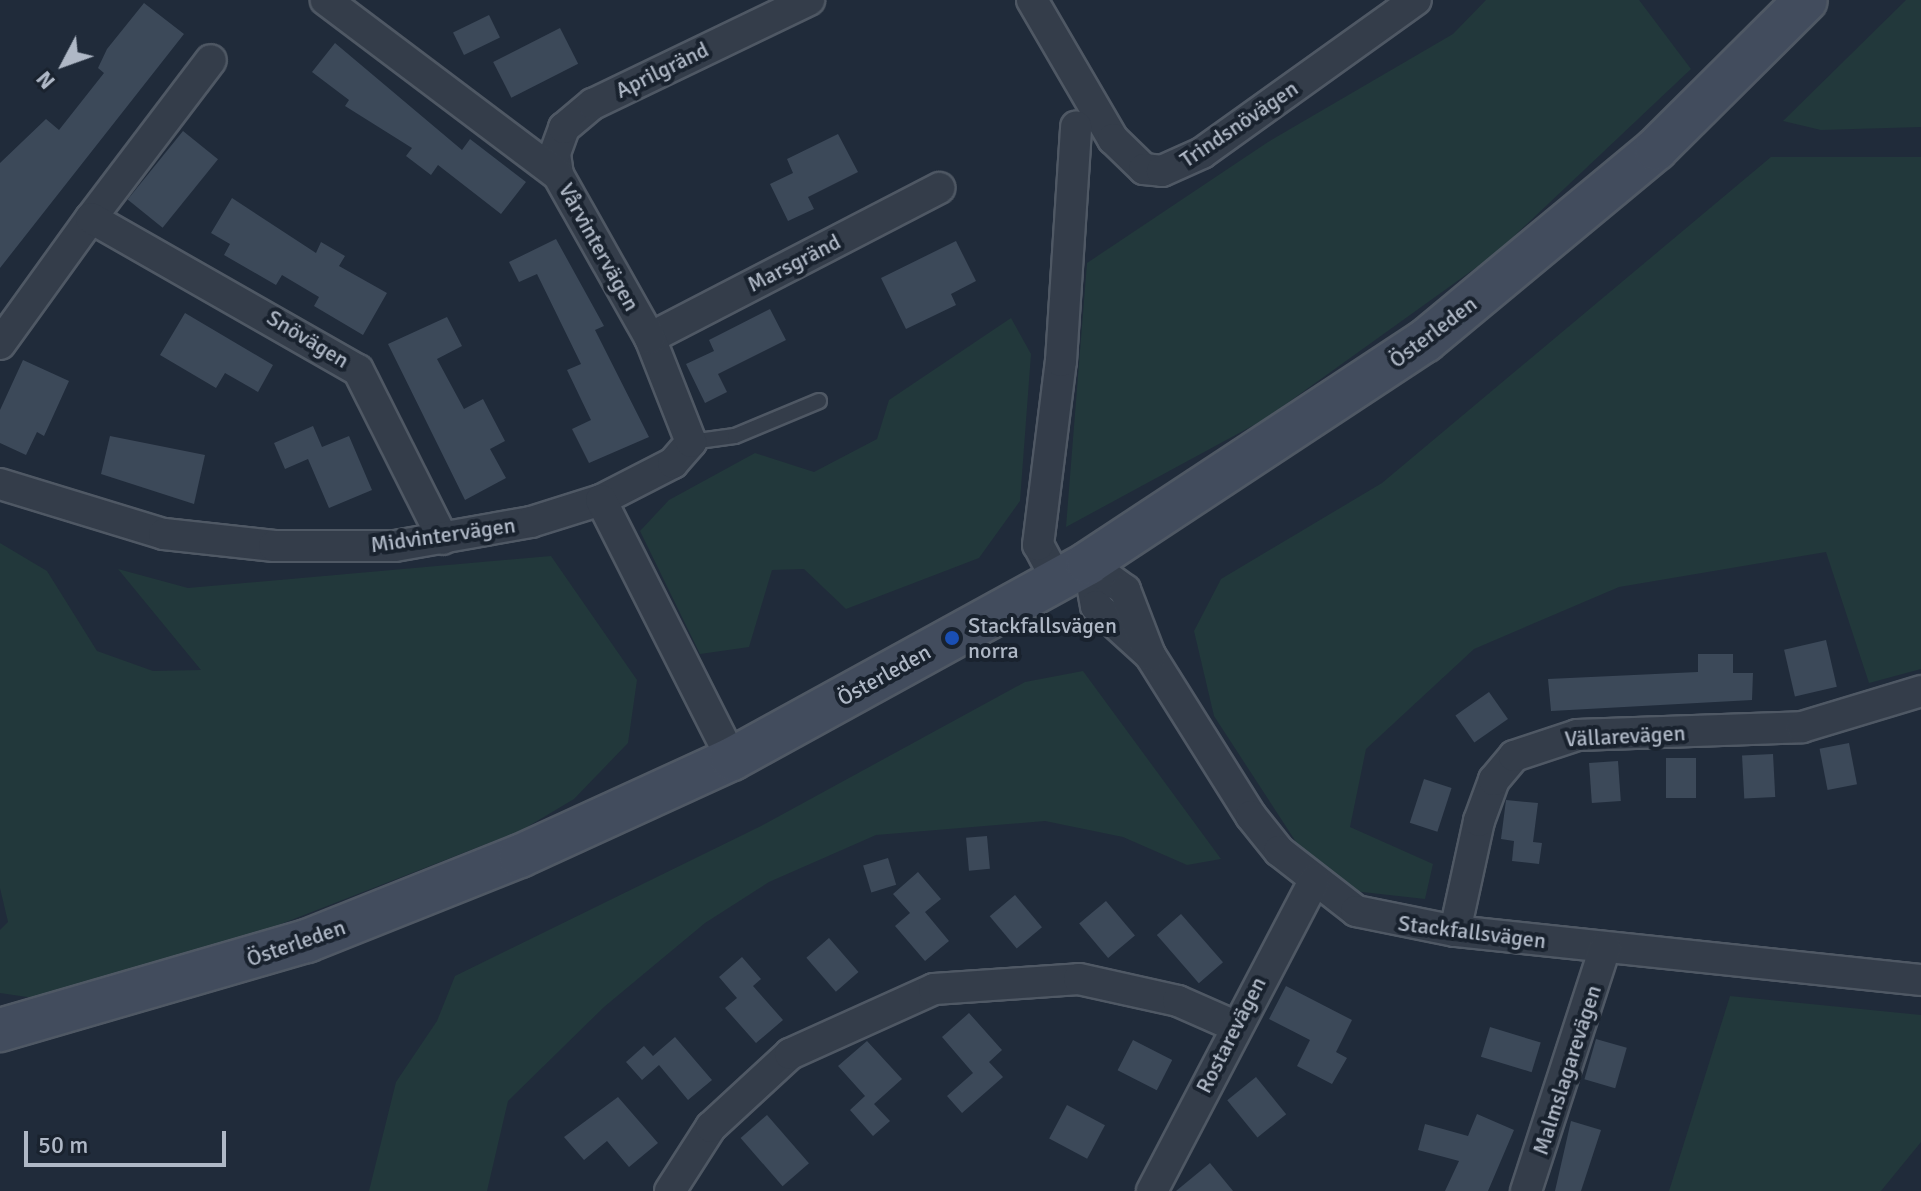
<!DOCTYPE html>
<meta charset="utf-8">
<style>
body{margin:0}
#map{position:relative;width:1921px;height:1191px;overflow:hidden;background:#202b3a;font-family:Signika,sans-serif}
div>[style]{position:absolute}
.green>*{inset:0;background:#22383b}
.building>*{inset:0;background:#3c4959;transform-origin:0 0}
.roads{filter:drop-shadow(2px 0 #4f5864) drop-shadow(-2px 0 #4f5864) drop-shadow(0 2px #4f5864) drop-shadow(0 -2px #4f5864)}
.lane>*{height:14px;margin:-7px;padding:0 7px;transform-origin:7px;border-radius:7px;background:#343d4a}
.street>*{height:30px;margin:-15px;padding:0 15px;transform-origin:15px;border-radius:15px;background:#343d4a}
.secondary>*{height:42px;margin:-21px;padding:0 21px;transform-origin:21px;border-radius:21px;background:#424c5d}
.dots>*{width:22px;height:22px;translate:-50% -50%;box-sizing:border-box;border:4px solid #19222e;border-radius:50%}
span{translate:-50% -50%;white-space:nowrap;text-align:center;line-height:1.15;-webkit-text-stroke:8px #19222e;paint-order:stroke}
.street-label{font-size:22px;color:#afb8c6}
.poi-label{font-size:22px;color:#afb8c6}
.left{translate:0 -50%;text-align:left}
.north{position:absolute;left:24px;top:24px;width:80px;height:80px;-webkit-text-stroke:6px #19222e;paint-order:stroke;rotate:229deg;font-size:22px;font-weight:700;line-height:32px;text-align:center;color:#afb8c6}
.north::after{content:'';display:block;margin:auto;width:28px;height:36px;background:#afb8c6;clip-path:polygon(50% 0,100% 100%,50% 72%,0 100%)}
.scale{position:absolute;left:24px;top:1131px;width:202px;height:36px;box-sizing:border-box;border:4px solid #afb8c6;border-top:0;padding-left:10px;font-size:24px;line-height:28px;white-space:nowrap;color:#afb8c6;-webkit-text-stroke:6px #19222e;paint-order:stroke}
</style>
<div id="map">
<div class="green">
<i style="clip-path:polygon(1486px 0,1639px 0,1691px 69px,1495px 254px,1265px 419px,1066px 527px,1087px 263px,1268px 142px,1453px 34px)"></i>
<i style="clip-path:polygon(1906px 0,1921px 0,1921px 127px,1821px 130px,1783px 121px)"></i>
<i style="clip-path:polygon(1771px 157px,1921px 157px,1921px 669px,1869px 683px,1826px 552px,1619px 587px,1474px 649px,1366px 749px,1350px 827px,1433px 864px,1425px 899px,1326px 888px,1214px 716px,1194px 631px,1221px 579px,1382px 483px)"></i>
<i style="clip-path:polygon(1011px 318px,1031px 354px,1020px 501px,979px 558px,846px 609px,804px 569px,772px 570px,749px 647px,700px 654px,640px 531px,669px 500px,755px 453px,814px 472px,877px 439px,889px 400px)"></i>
<i style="clip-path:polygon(0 543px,47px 571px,97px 651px,153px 671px,201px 670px,118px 569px,188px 588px,551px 556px,637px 680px,628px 743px,574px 799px,522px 830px,250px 936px,34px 998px,0 993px,0 930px,8px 922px,0 888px)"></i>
<i style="clip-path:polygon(1083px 671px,1221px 859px,1187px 865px,1123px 837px,1045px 821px,876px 835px,769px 882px,705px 923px,604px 1007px,508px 1101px,487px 1191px,369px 1191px,396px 1082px,437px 1021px,455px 976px,761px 826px,1025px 682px)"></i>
<i style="clip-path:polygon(1730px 996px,1921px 1015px,1921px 1142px,1881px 1191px,1669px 1191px)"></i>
</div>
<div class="building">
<i style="clip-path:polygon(144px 3px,184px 34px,0 268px,0 163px,46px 119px,59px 130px,104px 73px,98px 68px,107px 49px)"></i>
<i style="left:489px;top:15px;width:25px;height:40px;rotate:64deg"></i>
<i style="left:560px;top:28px;width:40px;height:75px;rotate:63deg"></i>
<i style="clip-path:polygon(335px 43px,462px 150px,470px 139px,526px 182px,501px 214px,438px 165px,431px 175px,406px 156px,412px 148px,345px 106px,349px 100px,312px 72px)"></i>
<i style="left:183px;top:131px;width:45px;height:88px;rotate:39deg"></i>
<i style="clip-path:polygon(838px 134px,858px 172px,808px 197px,814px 209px,788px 221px,770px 184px,793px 173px,787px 159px)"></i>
<i style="clip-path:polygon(232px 198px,316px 253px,321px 242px,345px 256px,339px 266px,387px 293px,363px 335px,314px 306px,319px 297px,282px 275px,276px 285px,224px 255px,230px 244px,211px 233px)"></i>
<i style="clip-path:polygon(556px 239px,604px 326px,595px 330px,649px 437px,589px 463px,572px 429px,591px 420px,567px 370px,581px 364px,537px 274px,519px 282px,509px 262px)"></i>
<i style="clip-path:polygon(956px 241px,976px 281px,951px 294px,956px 305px,906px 329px,881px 278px)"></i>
<i style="clip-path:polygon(770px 309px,786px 340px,718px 374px,727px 392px,705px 403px,686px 364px,714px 351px,709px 340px)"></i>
<i style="clip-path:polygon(185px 313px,273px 365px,258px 392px,225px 373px,216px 388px,160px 355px)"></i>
<i style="clip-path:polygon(447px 317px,462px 346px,437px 359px,464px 409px,483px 399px,505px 441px,490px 449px,506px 478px,465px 500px,388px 344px)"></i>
<i style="clip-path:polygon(23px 360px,69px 381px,44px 436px,37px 432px,26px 455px,0 443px,0 410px)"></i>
<i style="clip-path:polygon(313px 426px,322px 447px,349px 436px,372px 490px,329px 508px,308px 459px,285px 469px,274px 443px)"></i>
<i style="clip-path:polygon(110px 436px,205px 455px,194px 504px,101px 474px)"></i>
<i style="left:1826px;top:640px;width:48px;height:43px;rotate:77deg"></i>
<i style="clip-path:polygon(1698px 654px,1733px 654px,1733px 673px,1753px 673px,1752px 700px,1551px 711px,1548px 679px,1698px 672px)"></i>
<i style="left:1489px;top:692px;width:33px;height:41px;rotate:55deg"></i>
<i style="left:1849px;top:743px;width:42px;height:30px;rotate:79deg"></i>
<i style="left:1773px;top:754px;width:43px;height:31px;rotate:87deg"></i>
<i style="left:1666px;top:758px;width:30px;height:40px"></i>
<i style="left:1618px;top:761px;width:40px;height:29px;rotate:86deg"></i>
<i style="left:1424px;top:779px;width:29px;height:46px;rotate:18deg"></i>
<i style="clip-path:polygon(1506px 800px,1538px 803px,1533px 842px,1542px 843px,1539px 864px,1512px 861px,1514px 841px,1501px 839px)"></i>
<i style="left:987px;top:836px;width:33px;height:21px;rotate:85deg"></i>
<i style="left:888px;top:858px;width:28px;height:26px;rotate:73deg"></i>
<i style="clip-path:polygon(918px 872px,941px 899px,925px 912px,949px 941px,925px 961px,895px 926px,910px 913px,893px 894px)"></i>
<i style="left:1015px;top:895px;width:42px;height:33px;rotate:50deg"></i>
<i style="left:1106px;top:901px;width:45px;height:35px;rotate:50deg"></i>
<i style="left:1181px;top:914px;width:64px;height:32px;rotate:49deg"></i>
<i style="left:829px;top:938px;width:45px;height:30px;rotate:49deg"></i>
<i style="clip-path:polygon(742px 957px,761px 979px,753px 986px,783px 1020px,756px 1043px,725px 1008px,737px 998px,719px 977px)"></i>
<i style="clip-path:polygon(1286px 986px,1352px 1020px,1336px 1052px,1347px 1058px,1332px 1084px,1297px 1066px,1310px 1040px,1269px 1019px)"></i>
<i style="clip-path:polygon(969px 1013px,1002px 1050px,989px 1062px,1003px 1077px,962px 1113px,947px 1096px,973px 1073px,942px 1037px)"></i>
<i style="left:1490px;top:1027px;width:53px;height:31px;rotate:17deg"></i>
<i style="clip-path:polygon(675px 1037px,712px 1080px,688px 1100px,659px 1065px,642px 1080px,626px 1062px,644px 1046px,653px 1056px)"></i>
<i style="left:1596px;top:1039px;width:32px;height:42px;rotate:16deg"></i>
<i style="left:1133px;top:1040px;width:44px;height:34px;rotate:27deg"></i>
<i style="clip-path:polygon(867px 1041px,902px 1079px,874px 1104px,890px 1121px,873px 1136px,850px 1110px,865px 1096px,838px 1066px)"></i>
<i style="left:1256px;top:1077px;width:48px;height:37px;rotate:51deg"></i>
<i style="clip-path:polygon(618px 1097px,658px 1143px,629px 1167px,607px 1141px,584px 1160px,564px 1137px)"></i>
<i style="left:1067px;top:1105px;width:43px;height:38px;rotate:28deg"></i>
<i style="clip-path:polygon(1477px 1114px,1514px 1130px,1488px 1191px,1445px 1191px,1459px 1161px,1418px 1150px,1425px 1124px,1468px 1136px)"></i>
<i style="left:767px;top:1115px;width:64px;height:35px;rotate:49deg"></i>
<i style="clip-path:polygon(1571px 1121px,1601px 1130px,1581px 1191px,1555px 1191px)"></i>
<i style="clip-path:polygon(1210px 1163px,1233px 1191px,1176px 1191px)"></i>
</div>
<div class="roads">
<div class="lane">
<i style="left:691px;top:442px;width:44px;rotate:-7.8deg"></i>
<i style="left:735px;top:436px;width:91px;rotate:-22.6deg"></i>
</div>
<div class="street">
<i style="left:1032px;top:0;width:161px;rotate:59.8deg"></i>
<i style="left:1113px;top:139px;width:43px;rotate:44.1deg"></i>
<i style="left:1144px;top:169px;width:18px;rotate:6deg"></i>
<i style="left:1162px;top:171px;width:44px;rotate:-24.2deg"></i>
<i style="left:1202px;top:153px;width:263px;rotate:-35.6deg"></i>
<i style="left:558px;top:175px;width:22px;rotate:-98deg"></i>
<i style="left:555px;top:153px;width:27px;rotate:-70deg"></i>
<i style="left:564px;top:128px;width:38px;rotate:-40deg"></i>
<i style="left:593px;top:104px;width:240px;rotate:-25.7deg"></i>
<i style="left:91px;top:218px;width:198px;rotate:-52.8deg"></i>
<i style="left:650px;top:338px;width:326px;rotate:-27.4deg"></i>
<i style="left:0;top:344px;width:155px;rotate:-54.2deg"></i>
<i style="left:91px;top:218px;width:307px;rotate:29.7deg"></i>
<i style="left:358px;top:370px;width:189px;rotate:63.3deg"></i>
<i style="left:0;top:484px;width:171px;rotate:17deg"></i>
<i style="left:164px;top:534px;width:111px;rotate:6.2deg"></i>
<i style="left:274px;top:546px;width:121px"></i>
<i style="left:395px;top:546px;width:138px;rotate:-10deg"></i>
<i style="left:531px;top:522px;width:73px;rotate:-17.4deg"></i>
<i style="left:601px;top:500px;width:81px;rotate:-27.2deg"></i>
<i style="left:673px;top:463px;width:28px;rotate:-49deg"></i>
<i style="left:691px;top:442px;width:112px;rotate:-111.5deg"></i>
<i style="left:650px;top:338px;width:187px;rotate:-119.4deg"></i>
<i style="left:558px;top:175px;width:291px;rotate:-143deg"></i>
<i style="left:601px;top:500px;width:290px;rotate:63.2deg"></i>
<i style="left:1088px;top:563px;width:44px;rotate:79.5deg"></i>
<i style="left:1096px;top:606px;width:73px;rotate:42.2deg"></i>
<i style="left:1150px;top:655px;width:190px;rotate:57.9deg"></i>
<i style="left:1251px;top:816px;width:45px;rotate:51.3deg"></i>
<i style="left:1279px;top:851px;width:98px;rotate:37.9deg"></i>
<i style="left:1356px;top:911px;width:101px;rotate:11.4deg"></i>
<i style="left:1455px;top:931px;width:469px;rotate:6deg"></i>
<i style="left:1088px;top:563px;width:46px;rotate:36.1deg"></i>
<i style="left:1125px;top:590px;width:70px;rotate:69deg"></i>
<i style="left:1057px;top:580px;width:40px;rotate:-118deg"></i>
<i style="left:1038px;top:545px;width:185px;rotate:-82.9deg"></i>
<i style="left:1061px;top:361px;width:235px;rotate:-86.3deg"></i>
<i style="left:1455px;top:931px;width:113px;rotate:-77.7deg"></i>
<i style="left:1479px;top:821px;width:44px;rotate:-69.9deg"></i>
<i style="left:1494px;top:780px;width:31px;rotate:-50deg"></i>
<i style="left:1514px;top:756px;width:66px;rotate:-18.4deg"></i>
<i style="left:1577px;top:735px;width:225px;rotate:-2deg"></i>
<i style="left:1802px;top:727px;width:124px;rotate:-16.8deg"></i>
<i style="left:670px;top:1191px;width:76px;rotate:-57.4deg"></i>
<i style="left:711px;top:1127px;width:108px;rotate:-42.7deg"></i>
<i style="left:790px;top:1054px;width:158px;rotate:-24.3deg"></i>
<i style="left:934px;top:989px;width:145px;rotate:-3.9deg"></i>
<i style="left:1079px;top:979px;width:101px;rotate:12.5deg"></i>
<i style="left:1178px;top:1001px;width:62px;rotate:23.7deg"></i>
<i style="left:1152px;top:1191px;width:350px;rotate:-62.4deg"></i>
<i style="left:1526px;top:1191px;width:256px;rotate:-72deg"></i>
</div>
<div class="secondary">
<i style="left:0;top:1030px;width:320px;rotate:-16.2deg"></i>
<i style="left:307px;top:941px;width:229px;rotate:-21.8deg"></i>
<i style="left:520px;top:856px;width:233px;rotate:-24.6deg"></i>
<i style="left:732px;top:759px;width:406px;rotate:-28.8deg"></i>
<i style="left:1088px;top:563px;width:404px;rotate:-33.4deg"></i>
<i style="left:1425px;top:341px;width:300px;rotate:-39.7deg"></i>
<i style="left:1656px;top:149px;width:211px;rotate:-44.8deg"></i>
</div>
</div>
<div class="dots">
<i style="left:952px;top:638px;background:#1a4fb4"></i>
</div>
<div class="street-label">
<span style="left:662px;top:70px;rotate:-26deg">Aprilgränd</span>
<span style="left:1239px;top:124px;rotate:-34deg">Trindsnövägen</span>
<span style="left:599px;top:247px;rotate:61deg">Vårvintervägen</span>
<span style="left:794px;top:263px;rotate:-27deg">Marsgränd</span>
<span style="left:1433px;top:332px;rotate:-37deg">Österleden</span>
<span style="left:308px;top:339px;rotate:31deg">Snövägen</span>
<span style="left:443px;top:535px;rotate:-8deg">Midvintervägen</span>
<span style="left:884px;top:675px;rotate:-29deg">Österleden</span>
<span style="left:1625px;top:736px;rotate:-3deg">Vällarevägen</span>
<span style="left:1472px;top:932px;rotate:7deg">Stackfallsvägen</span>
<span style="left:296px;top:943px;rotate:-19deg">Österleden</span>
<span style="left:1231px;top:1035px;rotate:-63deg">Rostarevägen</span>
<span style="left:1567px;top:1070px;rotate:-72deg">Malmslagarevägen</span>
</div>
<div class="poi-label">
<span class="left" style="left:968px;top:638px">Stackfallsvägen<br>norra</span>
</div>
<div class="north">N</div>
<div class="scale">50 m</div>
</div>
